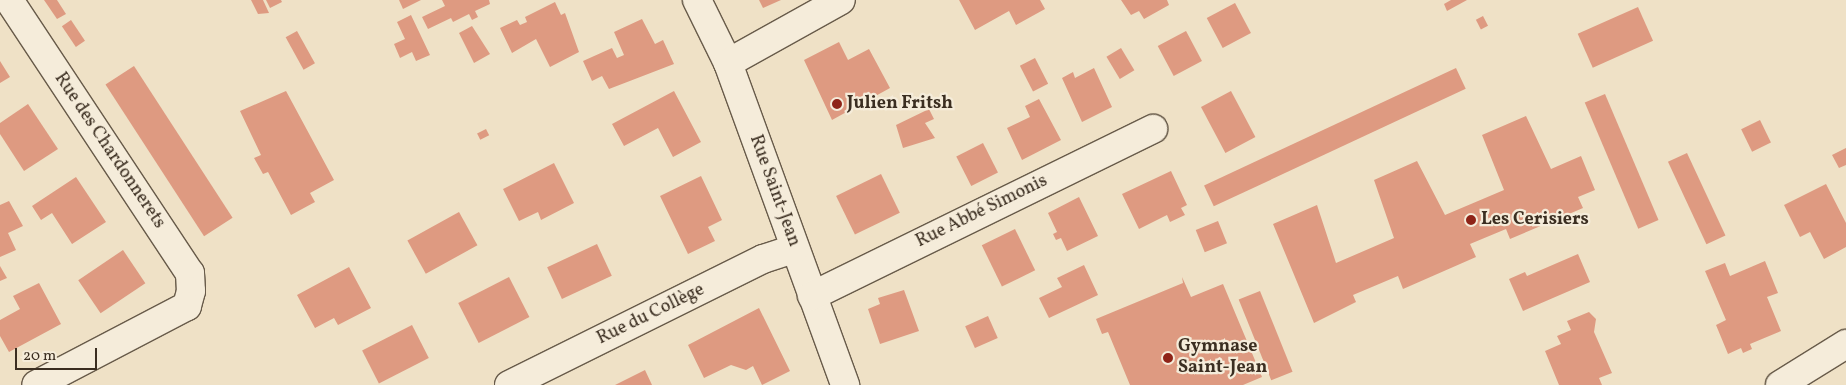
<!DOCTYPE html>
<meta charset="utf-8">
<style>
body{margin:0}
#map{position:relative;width:1846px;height:385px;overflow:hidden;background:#efe1c6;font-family:Vollkorn,serif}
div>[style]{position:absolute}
.building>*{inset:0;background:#de9a81;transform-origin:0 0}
.roads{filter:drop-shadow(1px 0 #685b4a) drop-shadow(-1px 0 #685b4a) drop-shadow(0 1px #685b4a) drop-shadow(0 -1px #685b4a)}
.minor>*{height:28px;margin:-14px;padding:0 14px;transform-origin:14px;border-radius:14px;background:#f5ecda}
.secondary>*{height:28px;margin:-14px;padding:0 14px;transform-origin:14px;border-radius:14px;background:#f5ecda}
.dots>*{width:14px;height:14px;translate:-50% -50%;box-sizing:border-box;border:2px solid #f5ecda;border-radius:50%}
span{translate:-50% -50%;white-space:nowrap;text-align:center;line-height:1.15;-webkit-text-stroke:4.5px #f5ecda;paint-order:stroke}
.poi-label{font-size:18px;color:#3b2e21;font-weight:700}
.left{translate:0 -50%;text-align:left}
.street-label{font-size:18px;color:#3b2e21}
.scale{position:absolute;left:15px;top:348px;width:82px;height:22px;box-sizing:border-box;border:2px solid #3b2e21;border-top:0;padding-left:6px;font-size:15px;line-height:18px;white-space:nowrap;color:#3b2e21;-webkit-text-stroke:4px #f5ecda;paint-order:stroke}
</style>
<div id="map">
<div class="building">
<i style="clip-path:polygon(44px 0,57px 0,66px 14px,57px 19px)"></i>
<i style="clip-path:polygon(251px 0,263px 0,269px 13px,258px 14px)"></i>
<i style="clip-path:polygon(266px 0,281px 0,282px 2px,270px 8px)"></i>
<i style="clip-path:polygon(399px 0,421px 0,403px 9px)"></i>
<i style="clip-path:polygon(442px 0,489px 0,490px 4px,475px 11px,478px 17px,472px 20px,469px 14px,453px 22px,451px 18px,428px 29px,422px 17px,445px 6px)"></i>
<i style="clip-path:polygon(759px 0,781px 0,763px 8px)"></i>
<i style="clip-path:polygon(959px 0,1040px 0,1045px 9px,1016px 25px,1009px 11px,975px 30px)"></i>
<i style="clip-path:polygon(1121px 0,1167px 0,1169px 5px,1144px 19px,1139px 11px,1131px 15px)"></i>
<i style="clip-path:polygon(1451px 0,1467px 0,1447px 11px,1444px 4px)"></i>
<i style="clip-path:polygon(555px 2px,561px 15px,565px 13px,579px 52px,550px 67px,536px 39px,512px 53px,500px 28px,517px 20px,520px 25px,527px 22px,525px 17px)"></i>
<i style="left:1235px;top:3px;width:34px;height:32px;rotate:62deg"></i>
<i style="left:1638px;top:7px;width:37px;height:66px;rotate:66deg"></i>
<i style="clip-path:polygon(411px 15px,430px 55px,416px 61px,412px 52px,400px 58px,394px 44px,405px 39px,397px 22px)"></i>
<i style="left:1483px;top:16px;width:11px;height:8px;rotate:63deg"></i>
<i style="clip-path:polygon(642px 19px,655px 44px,663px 40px,674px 64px,609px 89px,602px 76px,592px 81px,583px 61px,612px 48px,617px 58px,624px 55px,614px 32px)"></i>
<i style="left:71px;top:20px;width:25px;height:11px;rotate:56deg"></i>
<i style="clip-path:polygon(472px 26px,490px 54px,474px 63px,459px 33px)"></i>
<i style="left:297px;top:31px;width:37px;height:13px;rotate:61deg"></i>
<i style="left:1186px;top:31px;width:34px;height:32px;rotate:62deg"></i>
<i style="clip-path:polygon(839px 42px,848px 60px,869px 49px,890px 88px,832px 120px,804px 60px)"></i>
<i style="left:1121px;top:48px;width:26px;height:17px;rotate:59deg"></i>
<i style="left:1035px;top:58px;width:29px;height:17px;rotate:63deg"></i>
<i style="clip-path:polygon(0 61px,10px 77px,0 83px)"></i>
<i style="left:134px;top:66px;width:181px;height:34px;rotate:57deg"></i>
<i style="clip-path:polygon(1094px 68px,1112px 107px,1082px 122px,1062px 78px,1073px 72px,1075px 78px)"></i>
<i style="left:1456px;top:68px;width:23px;height:278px;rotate:65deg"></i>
<i style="clip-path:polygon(286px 91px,334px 180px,310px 193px,315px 202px,291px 215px,268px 172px,263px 174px,254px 158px,261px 155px,240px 111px)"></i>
<i style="clip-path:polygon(674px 91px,701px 142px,673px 157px,658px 128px,624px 146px,612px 124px)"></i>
<i style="left:1231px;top:91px;width:52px;height:34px;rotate:62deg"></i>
<i style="left:1605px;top:94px;width:137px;height:22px;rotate:67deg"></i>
<i style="clip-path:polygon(1039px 99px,1061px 140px,1022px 160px,1007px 128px,1030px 117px,1025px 106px)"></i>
<i style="clip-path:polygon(28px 104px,58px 149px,24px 171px,0 134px,0 123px)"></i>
<i style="clip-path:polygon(929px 109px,934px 119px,925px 123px,935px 138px,903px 148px,896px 125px)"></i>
<i style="clip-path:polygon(1526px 116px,1551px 169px,1581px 156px,1595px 190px,1578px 197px,1583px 208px,1510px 239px,1506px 229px,1470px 244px,1476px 257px,1403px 289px,1398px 276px,1353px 295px,1356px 302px,1314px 323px,1273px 224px,1317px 205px,1336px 263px,1394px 238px,1374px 180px,1417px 161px,1445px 215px,1504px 190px,1482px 135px)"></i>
<i style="left:1760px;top:120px;width:25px;height:21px;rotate:64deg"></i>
<i style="left:486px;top:129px;width:7px;height:10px;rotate:63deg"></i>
<i style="left:983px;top:143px;width:33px;height:30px;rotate:63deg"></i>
<i style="clip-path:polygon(1846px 148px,1846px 165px,1839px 168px,1832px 155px)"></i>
<i style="left:1687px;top:153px;width:91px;height:21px;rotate:65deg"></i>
<i style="clip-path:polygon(554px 163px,574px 203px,541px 220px,538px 212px,519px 221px,503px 189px)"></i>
<i style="clip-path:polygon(1171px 171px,1187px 205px,1181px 208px,1185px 215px,1170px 222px,1167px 215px,1139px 229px,1122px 194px)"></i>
<i style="left:881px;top:174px;width:43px;height:50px;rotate:64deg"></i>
<i style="clip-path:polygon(701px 176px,722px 220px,708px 227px,715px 241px,688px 254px,660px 196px)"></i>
<i style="clip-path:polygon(76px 177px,106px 222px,72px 244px,52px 213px,41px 220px,32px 206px)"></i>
<i style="clip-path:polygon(1826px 184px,1846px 223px,1846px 247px,1824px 259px,1810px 232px,1800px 237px,1784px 205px)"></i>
<i style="clip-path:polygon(1079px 197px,1098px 236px,1067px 251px,1061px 238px,1056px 240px,1053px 234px,1057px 232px,1048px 213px)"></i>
<i style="clip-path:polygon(9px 201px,23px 226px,8px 233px,16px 250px,0 257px,0 205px)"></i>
<i style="left:459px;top:212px;width:38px;height:59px;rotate:61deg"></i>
<i style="left:1218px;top:221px;width:24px;height:24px;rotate:68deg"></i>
<i style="left:1015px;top:229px;width:46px;height:37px;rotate:64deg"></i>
<i style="left:597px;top:244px;width:35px;height:55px;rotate:65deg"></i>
<i style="left:123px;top:250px;width:40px;height:54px;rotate:56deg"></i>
<i style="clip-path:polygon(1578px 254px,1590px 282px,1523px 311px,1509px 279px,1525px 272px,1527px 276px)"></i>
<i style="clip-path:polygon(1765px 261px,1778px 293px,1767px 297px,1781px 331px,1750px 344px,1752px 349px,1743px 353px,1741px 348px,1728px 354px,1716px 325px,1726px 320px,1705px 271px,1725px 263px,1730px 276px)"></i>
<i style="clip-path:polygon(1084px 265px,1098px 295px,1049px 318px,1039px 298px,1062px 287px,1057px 278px)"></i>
<i style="clip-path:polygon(0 266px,7px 278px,0 281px)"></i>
<i style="clip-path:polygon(349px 267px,371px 308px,338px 325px,334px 318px,315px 328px,297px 295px)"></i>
<i style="left:509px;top:277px;width:45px;height:57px;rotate:63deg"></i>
<i style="clip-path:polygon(1182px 277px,1191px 297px,1223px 284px,1262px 377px,1243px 385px,1130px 385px,1108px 332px,1102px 334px,1096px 319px,1183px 283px)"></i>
<i style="clip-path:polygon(39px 283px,61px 324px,9px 352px,0 336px,0 320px,20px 309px,13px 296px)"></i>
<i style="clip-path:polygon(904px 290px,919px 331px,880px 344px,868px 309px,880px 304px,878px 298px)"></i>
<i style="left:1260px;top:291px;width:87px;height:23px;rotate:68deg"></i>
<i style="clip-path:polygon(759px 308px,790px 371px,762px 385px,753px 366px,746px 370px,731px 365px,704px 378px,688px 345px)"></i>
<i style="clip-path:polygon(1589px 312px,1596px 319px,1594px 332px,1612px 373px,1599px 378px,1602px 385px,1559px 385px,1545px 351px,1561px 344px,1557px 336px,1571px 330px,1567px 321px)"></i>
<i style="left:988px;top:316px;width:24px;height:25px;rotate:66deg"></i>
<i style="left:412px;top:325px;width:37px;height:56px;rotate:63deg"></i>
<i style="clip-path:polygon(645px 370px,652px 385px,615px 385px)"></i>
</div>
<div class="roads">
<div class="minor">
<i style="left:9px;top:0;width:328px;rotate:56.5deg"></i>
<i style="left:190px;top:273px;width:18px;rotate:87deg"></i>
<i style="left:191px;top:291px;width:16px;rotate:105deg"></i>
<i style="left:187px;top:306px;width:170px;rotate:152.4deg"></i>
<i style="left:697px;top:0;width:70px;rotate:63.8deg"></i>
<i style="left:728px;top:63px;width:343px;rotate:70deg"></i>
<i style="left:728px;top:63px;width:129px;rotate:-29.1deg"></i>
<i style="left:812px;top:296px;width:380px;rotate:-26.1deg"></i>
<i style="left:509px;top:385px;width:284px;rotate:-26.4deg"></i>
<i style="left:763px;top:259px;width:33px;rotate:-18deg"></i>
</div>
<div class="secondary">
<i style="left:1780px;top:385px;width:78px;rotate:-31.8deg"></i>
</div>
</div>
<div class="dots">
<i style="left:837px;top:104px;background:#8f2418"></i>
<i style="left:1471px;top:220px;background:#8f2418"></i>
<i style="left:1168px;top:358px;background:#8f2418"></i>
</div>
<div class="poi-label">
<span class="left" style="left:847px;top:104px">Julien Fritsh</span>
<span class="left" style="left:1481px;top:220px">Les Cerisiers</span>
<span class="left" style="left:1178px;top:358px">Gymnase<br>Saint-Jean</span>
</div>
<div class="street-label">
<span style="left:109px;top:151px;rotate:56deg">Rue des Chardonnerets</span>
<span style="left:774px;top:191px;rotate:70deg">Rue Saint-Jean</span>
<span style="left:982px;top:212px;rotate:-26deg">Rue Abbé Simonis</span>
<span style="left:651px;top:315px;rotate:-26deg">Rue du Collège</span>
</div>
<div class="scale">20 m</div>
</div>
